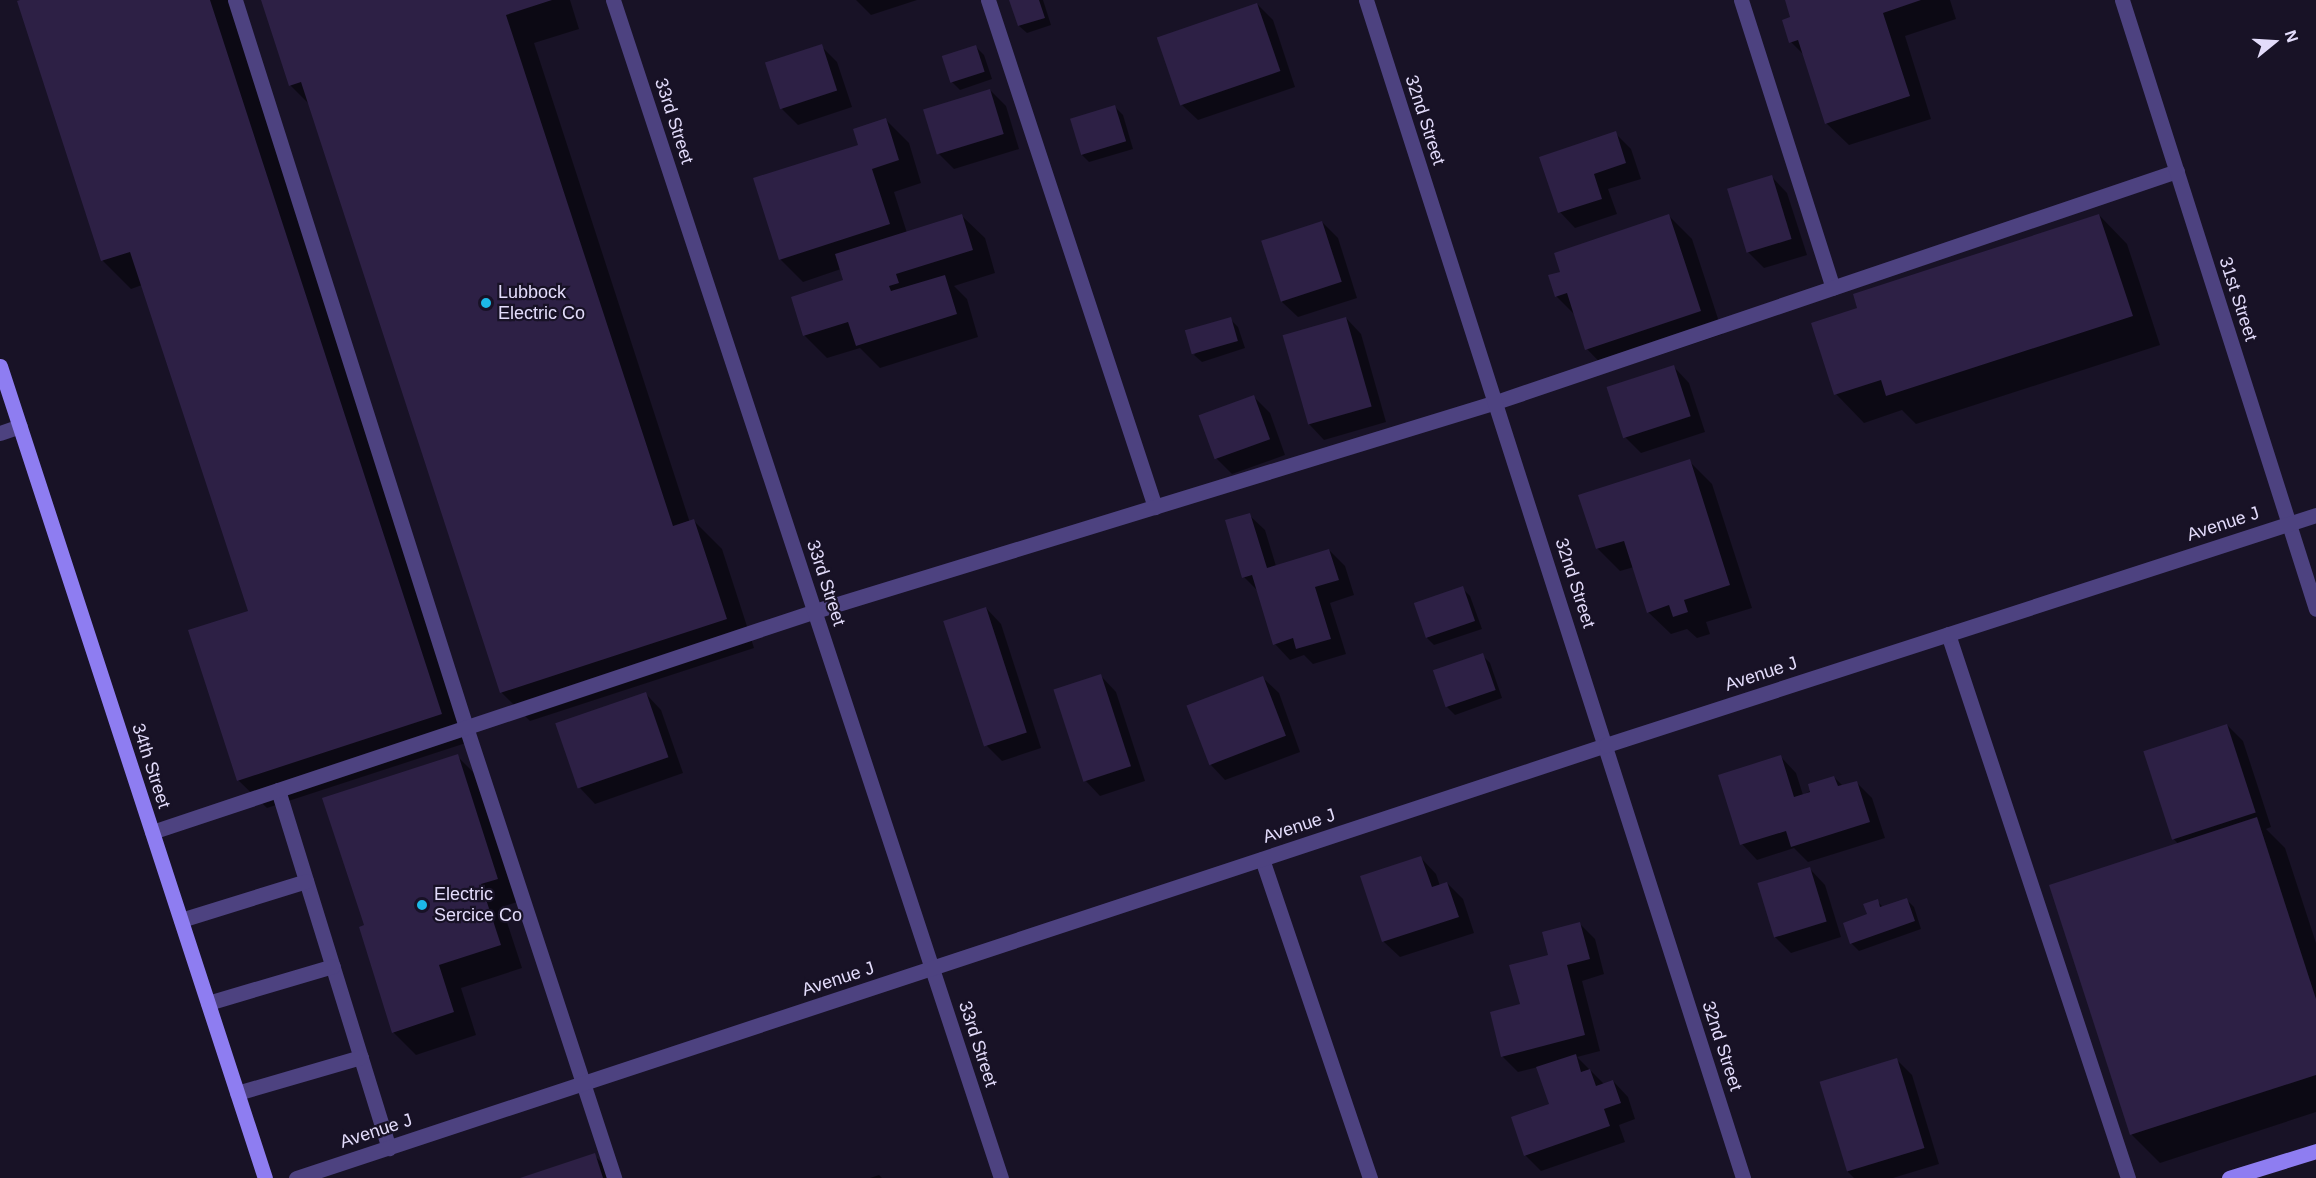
<!DOCTYPE html>
<style>
body{margin:0}
#map{position:relative;width:2316px;height:1178px;overflow:hidden;background:#181226;font-family:Arial,sans-serif}
div>[style]{position:absolute}
.shadow>*{inset:0;background:#0007}
.building>*{inset:0;background:#2d2045;transform-origin:0 0}
.lane>*{height:15px;margin:-7.5px;padding:0 7.5px;transform-origin:7.5px;border-radius:7.5px;background:#4d4280}
.street>*{height:15px;margin:-7.5px;padding:0 7.5px;transform-origin:7.5px;border-radius:7.5px;background:#4d4280}
.secondary>*{height:15px;margin:-7.5px;padding:0 7.5px;transform-origin:7.5px;border-radius:7.5px;background:#8e7df1}
.dots>*{width:16px;height:16px;translate:-50% -50%;box-sizing:border-box;border:3px solid #181226;border-radius:50%}
span{translate:-50% -50%;white-space:nowrap;text-align:center;line-height:1.15;-webkit-text-stroke:4.5px #181226;paint-order:stroke}
.street-label{font-size:18px;color:#e3dcfb}
.poi-label{font-size:18px;color:#e3dcfb}
.left{translate:0 -50%;text-align:left}
.north{position:absolute;left:2244px;top:12px;width:60px;height:60px;-webkit-text-stroke:4px #181226;paint-order:stroke;rotate:72deg;font-size:16px;font-weight:700;line-height:24px;text-align:center;color:#e3dcfb}
.north::after{content:'';display:block;margin:auto;width:21px;height:27px;background:#e3dcfb;clip-path:polygon(50% 0,100% 100%,50% 72%,0 100%)}
</style>
<div id="map">
<div class="shadow">
<i style="clip-path:polygon(25px 0,228px 0,469px 742px,267px 808px,238px 780px,250px 612px,142px 285px,131px 289px,103px 261px,19px 2px)"></i>
<i style="clip-path:polygon(267px 0,570px 0,579px 29px,534px 43px,690px 523px,694px 521px,722px 549px,754px 648px,530px 721px,501px 692px,311px 106px,290px 85px)"></i>
<i style="clip-path:polygon(856px 0,917px 0,871px 15px)"></i>
<i style="clip-path:polygon(1010px 0,1043px 0,1051px 25px,1027px 33px,1019px 26px)"></i>
<i style="clip-path:polygon(1786px 0,1950px 0,1956px 19px,1905px 36px,1931px 119px,1849px 145px,1826px 123px,1804px 55px,1791px 42px,1792px 18px)"></i>
<i style="clip-path:polygon(1257px 4px,1273px 20px,1295px 87px,1198px 120px,1182px 105px,1159px 38px)"></i>
<i style="clip-path:polygon(821px 46px,837px 62px,852px 107px,798px 125px,782px 109px)"></i>
<i style="clip-path:polygon(976px 47px,984px 55px,992px 79px,960px 90px,952px 82px)"></i>
<i style="clip-path:polygon(990px 90px,1006px 106px,1019px 149px,954px 169px,938px 153px)"></i>
<i style="clip-path:polygon(1115px 107px,1123px 115px,1133px 149px,1089px 162px,1081px 154px)"></i>
<i style="clip-path:polygon(886px 120px,909px 143px,921px 183px,894px 192px,907px 233px,962px 216px,985px 238px,995px 273px,954px 286px,967px 299px,978px 337px,880px 368px,860px 348px,827px 358px,804px 335px,845px 281px,841px 269px,803px 282px,780px 259px,860px 146px)"></i>
<i style="clip-path:polygon(1615px 133px,1631px 149px,1641px 179px,1608px 189px,1617px 214px,1575px 228px,1560px 212px)"></i>
<i style="clip-path:polygon(1772px 177px,1787px 193px,1807px 255px,1764px 268px,1748px 252px)"></i>
<i style="clip-path:polygon(2099px 215px,2127px 244px,2160px 345px,1916px 424px,1902px 410px,1864px 423px,1836px 394px,1859px 309px)"></i>
<i style="clip-path:polygon(1669px 216px,1692px 239px,1723px 334px,1609px 372px,1587px 349px,1576px 316px,1556px 296px,1562px 272px)"></i>
<i style="clip-path:polygon(1322px 222px,1338px 238px,1357px 298px,1298px 317px,1282px 302px)"></i>
<i style="clip-path:polygon(1346px 318px,1361px 334px,1386px 422px,1324px 440px,1309px 424px)"></i>
<i style="clip-path:polygon(1230px 319px,1238px 327px,1245px 348px,1202px 362px,1194px 355px)"></i>
<i style="clip-path:polygon(1674px 367px,1689px 383px,1705px 432px,1641px 453px,1625px 437px)"></i>
<i style="clip-path:polygon(1254px 397px,1270px 413px,1285px 455px,1232px 474px,1216px 458px)"></i>
<i style="clip-path:polygon(1689px 461px,1712px 484px,1752px 608px,1706px 622px,1710px 634px,1697px 638px,1687px 629px,1671px 634px,1648px 612px,1634px 567px,1620px 571px,1597px 548px)"></i>
<i style="clip-path:polygon(1249px 515px,1265px 530px,1276px 566px,1329px 550px,1345px 566px,1354px 595px,1330px 603px,1346px 654px,1313px 664px,1304px 655px,1290px 660px,1275px 644px,1259px 592px,1244px 577px)"></i>
<i style="clip-path:polygon(1462px 588px,1470px 596px,1482px 629px,1434px 645px,1426px 637px)"></i>
<i style="clip-path:polygon(986px 608px,1001px 624px,1041px 748px,1002px 761px,986px 745px)"></i>
<i style="clip-path:polygon(1482px 655px,1490px 663px,1502px 698px,1455px 715px,1447px 707px)"></i>
<i style="clip-path:polygon(1101px 676px,1116px 692px,1145px 781px,1100px 796px,1085px 780px)"></i>
<i style="clip-path:polygon(1263px 678px,1279px 693px,1300px 752px,1225px 780px,1210px 764px)"></i>
<i style="clip-path:polygon(646px 694px,661px 710px,683px 773px,595px 804px,580px 788px)"></i>
<i style="clip-path:polygon(2227px 725px,2243px 741px,2271px 827px,2266px 829px,2285px 848px,2316px 943px,2316px 1112px,2160px 1163px,2132px 1135px,2051px 886px,2179px 845px,2173px 838px)"></i>
<i style="clip-path:polygon(457px 756px,480px 779px,520px 901px,502px 907px,522px 968px,461px 988px,476px 1035px,416px 1055px,393px 1032px,365px 926px)"></i>
<i style="clip-path:polygon(1781px 757px,1796px 773px,1803px 795px,1834px 777px,1843px 786px,1856px 782px,1872px 798px,1885px 838px,1808px 862px,1794px 848px,1757px 860px,1742px 844px)"></i>
<i style="clip-path:polygon(1421px 858px,1436px 874px,1440px 886px,1447px 883px,1463px 899px,1474px 933px,1400px 957px,1384px 942px,1362px 877px)"></i>
<i style="clip-path:polygon(1810px 869px,1825px 885px,1841px 937px,1791px 953px,1775px 937px)"></i>
<i style="clip-path:polygon(1907px 900px,1914px 907px,1921px 929px,1859px 951px,1851px 943px,1877px 901px,1884px 908px)"></i>
<i style="clip-path:polygon(1580px 924px,1595px 939px,1604px 974px,1582px 981px,1600px 1051px,1577px 1057px,1604px 1084px,1613px 1081px,1628px 1097px,1635px 1119px,1619px 1125px,1625px 1142px,1541px 1171px,1525px 1155px,1551px 1105px,1538px 1067px,1518px 1072px,1503px 1057px,1492px 1013px,1522px 1005px,1550px 957px)"></i>
<i style="clip-path:polygon(1896px 1059px,1912px 1075px,1939px 1164px,1893px 1178px,1854px 1178px,1847px 1171px)"></i>
<i style="clip-path:polygon(594px 1155px,617px 1178px,523px 1178px)"></i>
<i style="clip-path:polygon(879px 1175px,882px 1178px,870px 1178px)"></i>
</div>
<div class="building">
<i style="clip-path:polygon(20px 0,210px 0,442px 714px,237px 781px,188px 630px,248px 611px,130px 252px,101px 261px,17px 1px)"></i>
<i style="clip-path:polygon(261px 0,552px 0,506px 15px,673px 526px,694px 519px,727px 619px,500px 693px,301px 82px,289px 86px)"></i>
<i style="clip-path:polygon(1009px 0,1039px 0,1045px 18px,1018px 26px)"></i>
<i style="clip-path:polygon(1785px 0,1921px 0,1883px 13px,1910px 96px,1825px 124px,1798px 40px,1789px 43px,1782px 20px,1790px 17px)"></i>
<i style="left:1257px;top:3px;width:72px;height:106px;rotate:71deg"></i>
<i style="left:822px;top:44px;width:49px;height:60px;rotate:72deg"></i>
<i style="left:976px;top:45px;width:28px;height:36px;rotate:72deg"></i>
<i style="left:990px;top:89px;width:47px;height:70px;rotate:73deg"></i>
<i style="left:1115px;top:105px;width:38px;height:47px;rotate:73deg"></i>
<i style="clip-path:polygon(886px 118px,899px 160px,872px 169px,890px 224px,779px 260px,753px 178px,858px 145px,853px 129px)"></i>
<i style="clip-path:polygon(1616px 131px,1626px 163px,1594px 174px,1602px 199px,1558px 213px,1539px 157px)"></i>
<i style="left:1772px;top:175px;width:67px;height:47px;rotate:73deg"></i>
<i style="clip-path:polygon(962px 214px,973px 250px,896px 274px,899px 283px,889px 286px,891px 291px,945px 275px,957px 314px,856px 346px,848px 322px,803px 336px,791px 297px,843px 280px,835px 254px)"></i>
<i style="clip-path:polygon(1669px 214px,1701px 311px,1585px 350px,1567px 293px,1555px 297px,1548px 275px,1560px 272px,1554px 253px)"></i>
<i style="clip-path:polygon(2099px 214px,2133px 316px,1886px 396px,1881px 380px,1834px 395px,1811px 323px,1857px 308px,1853px 294px)"></i>
<i style="left:1322px;top:221px;width:64px;height:64px;rotate:72deg"></i>
<i style="left:1231px;top:317px;width:25px;height:48px;rotate:74deg"></i>
<i style="left:1346px;top:317px;width:93px;height:66px;rotate:74deg"></i>
<i style="left:1674px;top:365px;width:54px;height:71px;rotate:72deg"></i>
<i style="left:1254px;top:395px;width:47px;height:59px;rotate:70deg"></i>
<i style="clip-path:polygon(1690px 459px,1730px 585px,1684px 600px,1688px 612px,1673px 617px,1669px 605px,1647px 613px,1624px 541px,1596px 549px,1578px 495px)"></i>
<i style="clip-path:polygon(1250px 513px,1267px 568px,1329px 549px,1339px 580px,1315px 587px,1331px 639px,1296px 649px,1293px 638px,1273px 645px,1252px 575px,1242px 578px,1225px 520px)"></i>
<i style="left:1463px;top:586px;width:37px;height:52px;rotate:71deg"></i>
<i style="left:986px;top:607px;width:132px;height:45px;rotate:72deg"></i>
<i style="left:1483px;top:653px;width:39px;height:53px;rotate:71deg"></i>
<i style="left:1101px;top:674px;width:97px;height:50px;rotate:72deg"></i>
<i style="left:1263px;top:676px;width:64px;height:82px;rotate:69deg"></i>
<i style="left:646px;top:692px;width:69px;height:96px;rotate:71deg"></i>
<i style="left:2227px;top:724px;width:93px;height:88px;rotate:72deg"></i>
<i style="clip-path:polygon(458px 754px,498px 879px,481px 884px,501px 945px,439px 965px,454px 1012px,392px 1033px,359px 927px,364px 925px,322px 798px)"></i>
<i style="clip-path:polygon(1781px 755px,1794px 797px,1810px 792px,1808px 784px,1834px 776px,1838px 786px,1857px 781px,1870px 822px,1791px 847px,1786px 831px,1740px 845px,1718px 775px)"></i>
<i style="clip-path:polygon(2257px 817px,2316px 999px,2316px 1075px,2130px 1135px,2049px 885px)"></i>
<i style="clip-path:polygon(1421px 856px,1432px 887px,1447px 882px,1459px 917px,1382px 942px,1360px 876px)"></i>
<i style="left:1810px;top:867px;width:57px;height:55px;rotate:73deg"></i>
<i style="clip-path:polygon(1907px 898px,1915px 921px,1850px 944px,1843px 923px,1867px 914px,1863px 904px,1878px 899px,1880px 907px)"></i>
<i style="clip-path:polygon(1580px 922px,1590px 959px,1567px 965px,1585px 1035px,1501px 1057px,1490px 1012px,1520px 1004px,1509px 965px,1548px 955px,1542px 932px)"></i>
<i style="clip-path:polygon(1576px 1054px,1581px 1072px,1590px 1069px,1596px 1086px,1613px 1080px,1621px 1103px,1604px 1109px,1610px 1126px,1524px 1156px,1511px 1117px,1549px 1104px,1536px 1067px)"></i>
<i style="left:1897px;top:1058px;width:94px;height:81px;rotate:73deg"></i>
<i style="clip-path:polygon(595px 1153px,603px 1178px,520px 1178px)"></i>
</div>
<div class="lane">
<i style="left:235px;top:0;width:763px;rotate:72.37deg"></i>
<i style="left:466px;top:727px;width:475px;rotate:71.8deg"></i>
<i style="left:988px;top:0;width:534px;rotate:71.77deg"></i>
<i style="left:1741px;top:0;width:302px;rotate:72.3deg"></i>
<i style="left:1948px;top:634px;width:573px;rotate:71.69deg"></i>
<i style="left:278px;top:790px;width:375px;rotate:72.8deg"></i>
<i style="left:152px;top:832px;width:699px;rotate:-18.43deg"></i>
<i style="left:815px;top:611px;width:712px;rotate:-17.06deg"></i>
<i style="left:1496px;top:402px;width:719px;rotate:-18.74deg"></i>
<i style="left:1262px;top:859px;width:337px;rotate:71.3deg"></i>
<i style="left:181px;top:920px;width:131px;rotate:-17.3deg"></i>
<i style="left:208px;top:1003px;width:130px;rotate:-16.5deg"></i>
<i style="left:237px;top:1093px;width:129px;rotate:-16.2deg"></i>
</div>
<div class="street">
<i style="left:613px;top:0;width:1240px;rotate:71.77deg"></i>
<i style="left:1366px;top:0;width:1237px;rotate:72.25deg"></i>
<i style="left:2122px;top:0;width:639px;rotate:72.33deg"></i>
<i style="left:0;top:433px;width:21px;rotate:-19deg"></i>
<i style="left:296px;top:1178px;width:1380px;rotate:-18.29deg"></i>
<i style="left:1606px;top:745px;width:746px;rotate:-17.95deg"></i>
</div>
<div class="secondary">
<i style="left:0;top:366px;width:854px;rotate:71.93deg"></i>
<i style="left:2229px;top:1178px;width:91px;rotate:-17.2deg"></i>
</div>
<div class="dots">
<i style="left:486px;top:303px;background:#1cb9e7"></i>
<i style="left:422px;top:905px;background:#1cb9e7"></i>
</div>
<div class="street-label">
<span style="left:1425px;top:120px;rotate:72deg">32nd Street</span>
<span style="left:674px;top:121px;rotate:72deg">33rd Street</span>
<span style="left:2238px;top:299px;rotate:72deg">31st Street</span>
<span style="left:2223px;top:524px;rotate:-18deg">Avenue J</span>
<span style="left:826px;top:583px;rotate:72deg">33rd Street</span>
<span style="left:1575px;top:583px;rotate:72deg">32nd Street</span>
<span style="left:1761px;top:674px;rotate:-18deg">Avenue J</span>
<span style="left:151px;top:766px;rotate:72deg">34th Street</span>
<span style="left:1299px;top:826px;rotate:-18deg">Avenue J</span>
<span style="left:838px;top:979px;rotate:-18deg">Avenue J</span>
<span style="left:978px;top:1044px;rotate:72deg">33rd Street</span>
<span style="left:1722px;top:1046px;rotate:72deg">32nd Street</span>
<span style="left:376px;top:1131px;rotate:-18deg">Avenue J</span>
</div>
<div class="poi-label">
<span class="left" style="left:498px;top:303px">Lubbock<br>Electric Co</span>
<span class="left" style="left:434px;top:905px">Electric<br>Sercice Co</span>
</div>
<div class="north">N</div>
</div>
